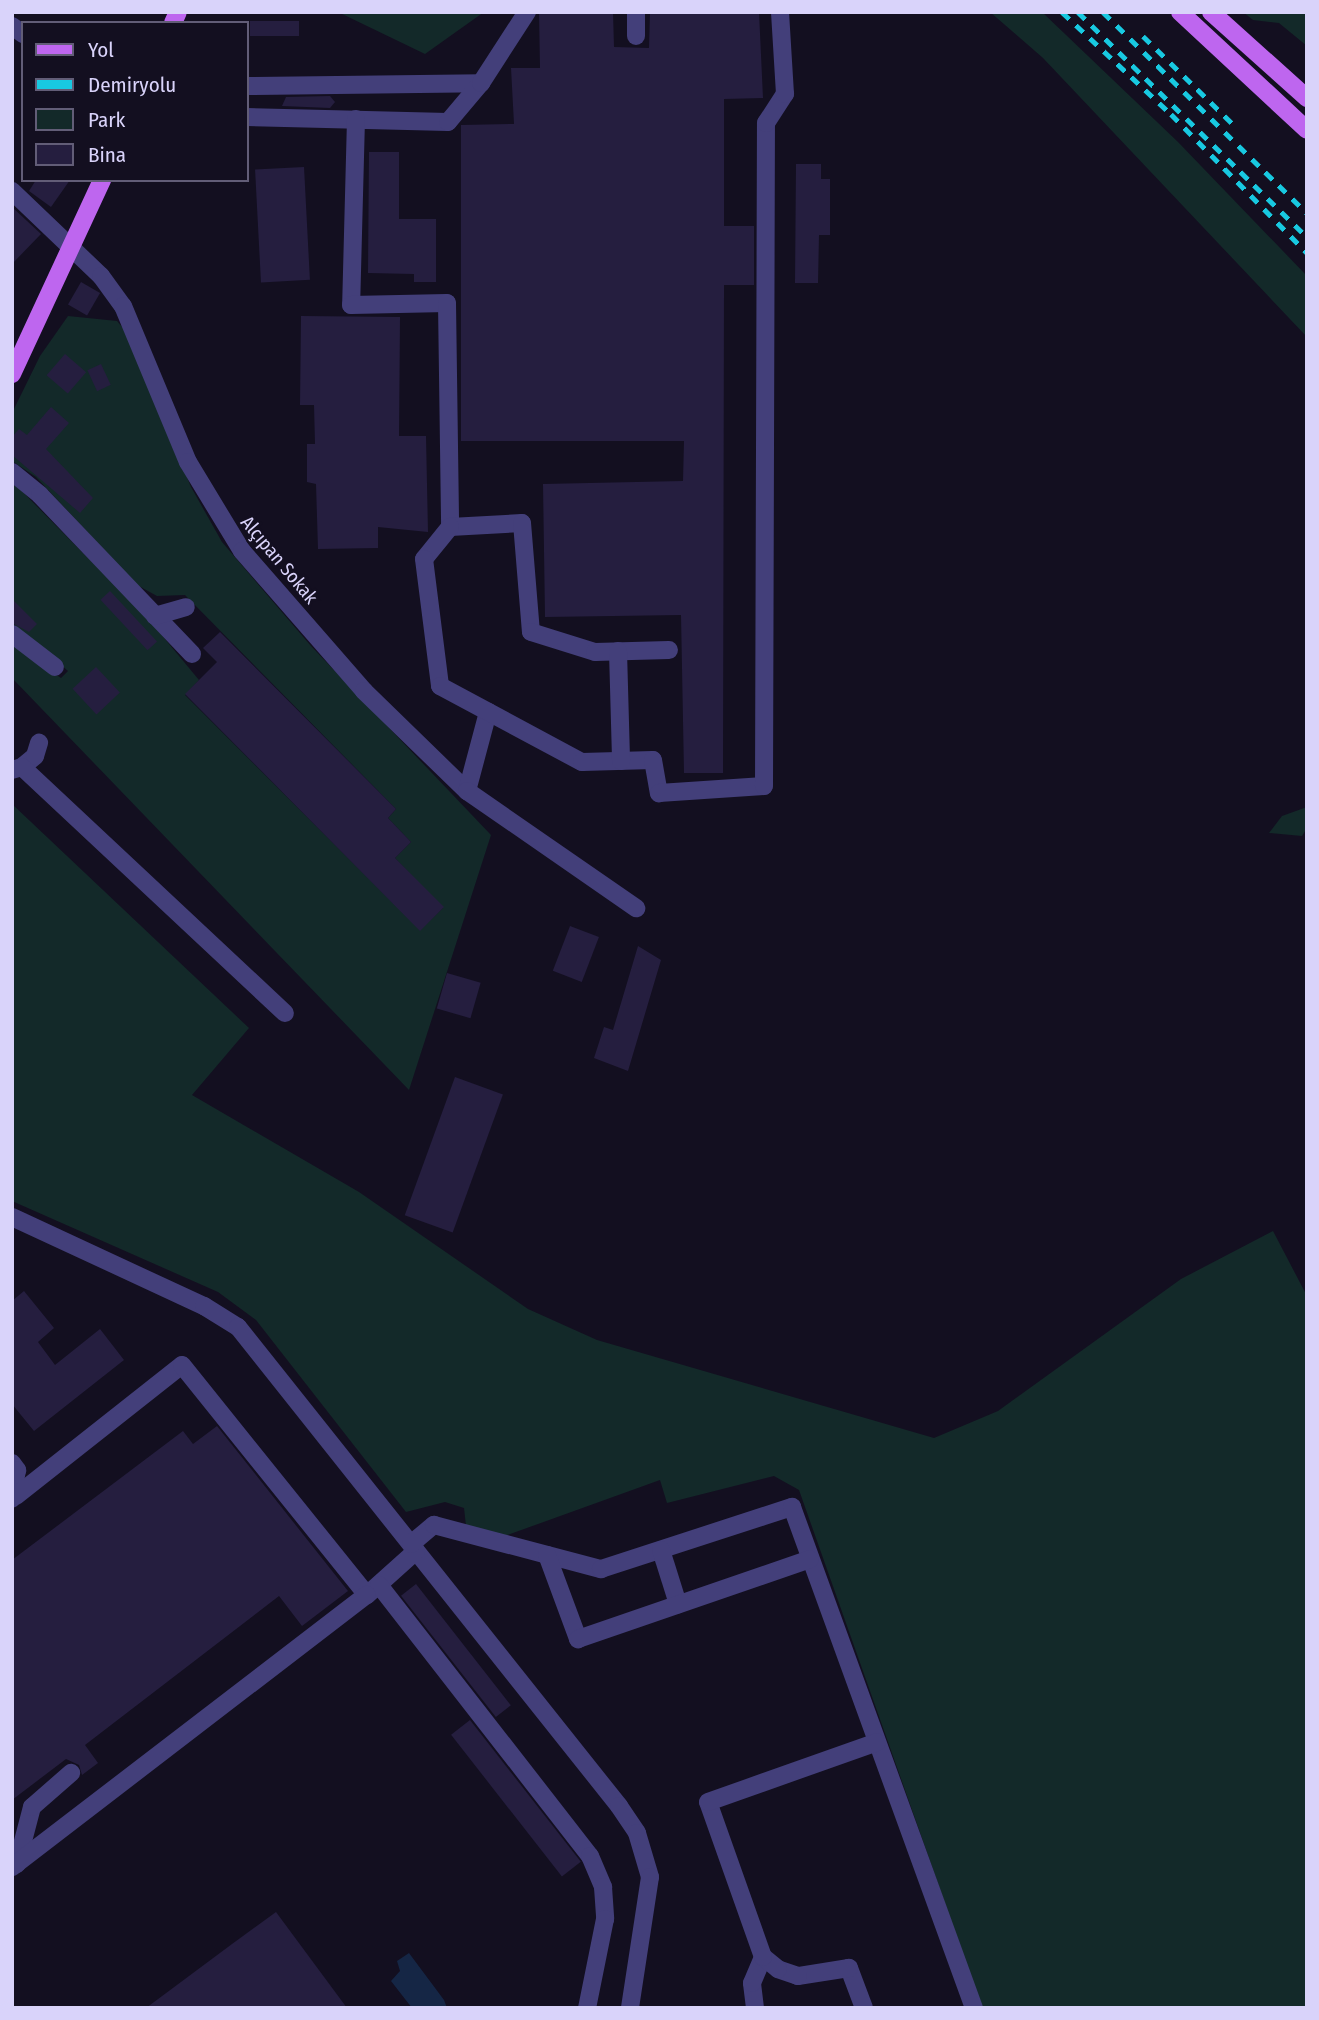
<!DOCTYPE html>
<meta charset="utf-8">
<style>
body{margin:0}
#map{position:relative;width:1319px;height:2020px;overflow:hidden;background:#130f20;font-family:"Fira Sans Condensed",sans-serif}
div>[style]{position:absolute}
.green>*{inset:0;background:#132929}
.water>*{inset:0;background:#152645}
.building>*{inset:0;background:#251e3f;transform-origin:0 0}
.minor>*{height:18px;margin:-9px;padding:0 9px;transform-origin:9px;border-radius:9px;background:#433f7a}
.major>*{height:18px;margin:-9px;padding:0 9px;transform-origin:9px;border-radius:9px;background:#be66ef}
.rail>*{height:5px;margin-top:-2.5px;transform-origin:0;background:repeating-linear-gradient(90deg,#18c9e1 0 10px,transparent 0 19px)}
span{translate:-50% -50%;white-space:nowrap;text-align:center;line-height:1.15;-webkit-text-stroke:5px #130f20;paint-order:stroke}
.street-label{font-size:19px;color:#d9d3fa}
.frame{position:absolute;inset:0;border:14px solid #d9d3fa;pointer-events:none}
.legend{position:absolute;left:21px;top:21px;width:228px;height:161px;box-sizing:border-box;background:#130f20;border:2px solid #625d77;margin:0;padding:9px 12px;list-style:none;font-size:21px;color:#d9d3fa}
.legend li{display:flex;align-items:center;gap:14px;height:35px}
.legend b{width:35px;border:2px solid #625d77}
</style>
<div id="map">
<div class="green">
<i style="clip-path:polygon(338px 12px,484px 12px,425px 54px)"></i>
<i style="clip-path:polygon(990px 12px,1042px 12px,1178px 142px,1307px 276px,1307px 337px,1043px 58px)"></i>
<i style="clip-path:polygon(1243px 12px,1307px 12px,1307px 46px,1279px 23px,1253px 20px)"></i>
<i style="clip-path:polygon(68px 316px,117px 321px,128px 334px,191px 487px,222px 542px,311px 646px,491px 835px,409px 1090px,12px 678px,12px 645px,61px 678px,68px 671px,12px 623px,12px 481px,150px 621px,199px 680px,185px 695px,420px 930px,443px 908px,395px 858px,411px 842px,388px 818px,396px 809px,185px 595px,157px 596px,137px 585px,36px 477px,12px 461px,12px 413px,40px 356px)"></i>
<i style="clip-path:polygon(12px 804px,249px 1028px,192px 1095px,359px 1192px,528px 1309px,597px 1340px,934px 1438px,998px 1411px,1181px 1279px,1273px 1231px,1307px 1296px,1307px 2008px,982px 2008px,799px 1490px,774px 1476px,667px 1503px,660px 1480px,502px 1537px,466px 1526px,464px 1508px,445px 1502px,406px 1512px,256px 1320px,218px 1292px,12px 1201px)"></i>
<i style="clip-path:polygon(1307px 807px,1307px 828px,1302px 836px,1269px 833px,1282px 816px)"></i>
</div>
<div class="water">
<i style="clip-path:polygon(409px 1953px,444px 2000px,447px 2008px,412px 2008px,391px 1981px,400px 1971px,397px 1961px)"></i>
</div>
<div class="building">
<i style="clip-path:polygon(539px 12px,613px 12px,614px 47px,649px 48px,650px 12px,759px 12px,763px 98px,724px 99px,724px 226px,754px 226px,754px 285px,724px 285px,723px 773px,684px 773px,681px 615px,545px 617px,543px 484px,683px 481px,684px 441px,461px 441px,461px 125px,514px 124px,511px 68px,540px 68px)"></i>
<i style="left:250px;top:21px;width:49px;height:15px"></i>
<i style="clip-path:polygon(330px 96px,335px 102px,330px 108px,282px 106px,286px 97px)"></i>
<i style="clip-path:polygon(369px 152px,399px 152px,399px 219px,436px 219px,436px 282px,414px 282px,414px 274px,368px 273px)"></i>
<i style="clip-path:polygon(796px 164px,821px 164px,821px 179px,830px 179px,830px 235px,819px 235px,818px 283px,795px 283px)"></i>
<i style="left:304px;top:167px;width:113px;height:49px;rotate:87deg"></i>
<i style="clip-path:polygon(36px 180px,70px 180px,51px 207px,29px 191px)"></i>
<i style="clip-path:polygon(12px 207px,41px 234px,12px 264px)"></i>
<i style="left:81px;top:282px;width:22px;height:26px;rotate:30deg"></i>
<i style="clip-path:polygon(301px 316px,400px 317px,399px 436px,426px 436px,428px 532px,378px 527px,378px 548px,318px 549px,316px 484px,307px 482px,307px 444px,315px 444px,314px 405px,300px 405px)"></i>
<i style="left:65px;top:354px;width:28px;height:28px;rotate:41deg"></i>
<i style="left:101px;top:364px;width:23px;height:15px;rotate:65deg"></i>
<i style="clip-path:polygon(51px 407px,69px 423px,46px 449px,93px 498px,80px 513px,12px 455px,12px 437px,19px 429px,27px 435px)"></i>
<i style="left:110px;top:591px;width:69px;height:13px;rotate:47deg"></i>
<i style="clip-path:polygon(12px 599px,37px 624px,29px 632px,12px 623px)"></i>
<i style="clip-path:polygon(220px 632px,396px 809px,388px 818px,411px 842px,395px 858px,444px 907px,420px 931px,185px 694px,217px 662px,203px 648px)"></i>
<i style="left:96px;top:667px;width:35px;height:32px;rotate:47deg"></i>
<i style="left:570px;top:926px;width:31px;height:48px;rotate:21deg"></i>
<i style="clip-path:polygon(638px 946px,661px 960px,628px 1071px,594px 1058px,604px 1027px,613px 1030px)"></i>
<i style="left:447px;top:973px;width:35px;height:37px;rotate:16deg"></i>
<i style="left:455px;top:1077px;width:51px;height:147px;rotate:20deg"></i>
<i style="clip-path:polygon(24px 1291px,54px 1328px,38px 1342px,55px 1365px,100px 1329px,124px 1360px,34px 1431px,12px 1404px,12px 1301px)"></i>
<i style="clip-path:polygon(217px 1426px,348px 1591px,302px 1626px,279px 1596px,85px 1745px,98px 1763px,82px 1775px,79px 1765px,66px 1759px,12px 1800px,12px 1560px,183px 1431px,193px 1444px)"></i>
<i style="left:416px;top:1584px;width:154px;height:19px;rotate:52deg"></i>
<i style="left:470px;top:1720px;width:180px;height:24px;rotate:52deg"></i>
<i style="clip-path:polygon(276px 1912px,347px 2008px,146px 2008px,232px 1944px)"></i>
</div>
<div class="minor">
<i style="left:636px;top:12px;width:24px;rotate:90deg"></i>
<i style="left:12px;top:26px;width:14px;rotate:36deg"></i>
<i style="left:247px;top:86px;width:234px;rotate:-0.7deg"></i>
<i style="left:247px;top:117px;width:201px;rotate:1.4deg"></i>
<i style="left:448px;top:122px;width:51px;rotate:-49.8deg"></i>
<i style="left:481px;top:83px;width:85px;rotate:-57.1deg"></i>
<i style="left:356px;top:119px;width:186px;rotate:91.5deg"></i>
<i style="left:351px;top:305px;width:96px;rotate:-1.2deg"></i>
<i style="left:447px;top:303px;width:224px;rotate:89.2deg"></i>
<i style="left:450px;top:527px;width:72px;rotate:-3.2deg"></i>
<i style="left:522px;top:523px;width:109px;rotate:85.3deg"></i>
<i style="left:531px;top:632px;width:67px;rotate:17.4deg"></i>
<i style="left:595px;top:652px;width:74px;rotate:-1.5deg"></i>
<i style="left:12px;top:191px;width:123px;rotate:43.7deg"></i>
<i style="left:101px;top:276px;width:37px;rotate:54deg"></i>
<i style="left:123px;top:306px;width:169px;rotate:67.4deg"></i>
<i style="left:188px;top:462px;width:104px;rotate:58.8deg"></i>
<i style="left:242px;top:551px;width:186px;rotate:48.9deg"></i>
<i style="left:364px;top:691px;width:144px;rotate:44.2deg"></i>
<i style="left:467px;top:791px;width:82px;rotate:-75.1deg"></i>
<i style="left:12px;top:472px;width:36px;rotate:39deg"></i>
<i style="left:40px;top:495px;width:220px;rotate:46.3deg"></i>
<i style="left:450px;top:527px;width:41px;rotate:129.1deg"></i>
<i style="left:424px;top:559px;width:128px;rotate:82.8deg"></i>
<i style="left:440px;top:686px;width:161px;rotate:28.2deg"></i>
<i style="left:582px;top:762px;width:71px;rotate:-1.6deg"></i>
<i style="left:653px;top:760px;width:34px;rotate:80deg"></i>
<i style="left:659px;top:793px;width:105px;rotate:-3.8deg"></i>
<i style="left:764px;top:786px;width:663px;rotate:-89.83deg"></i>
<i style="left:766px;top:123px;width:35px;rotate:-57deg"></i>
<i style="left:785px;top:94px;width:82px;rotate:-93.5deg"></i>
<i style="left:155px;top:616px;width:32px;rotate:-16deg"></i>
<i style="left:12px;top:634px;width:54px;rotate:37.5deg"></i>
<i style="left:618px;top:651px;width:110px;rotate:88.4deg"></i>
<i style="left:22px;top:767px;width:17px;rotate:-40deg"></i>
<i style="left:35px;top:756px;width:14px;rotate:-73deg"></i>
<i style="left:12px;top:770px;width:10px;rotate:-17deg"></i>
<i style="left:22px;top:767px;width:360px;rotate:43.1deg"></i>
<i style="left:467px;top:791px;width:206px;rotate:34.7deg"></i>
<i style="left:12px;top:1217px;width:212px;rotate:24.9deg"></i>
<i style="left:204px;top:1306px;width:40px;rotate:32deg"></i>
<i style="left:238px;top:1327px;width:612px;rotate:51.5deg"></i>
<i style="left:619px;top:1806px;width:32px;rotate:56deg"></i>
<i style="left:637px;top:1833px;width:46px;rotate:73.5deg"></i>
<i style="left:650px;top:1877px;width:133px;rotate:98.7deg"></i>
<i style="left:12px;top:1463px;width:9px;rotate:54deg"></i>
<i style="left:17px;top:1470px;width:29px;rotate:100deg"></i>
<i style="left:16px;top:1496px;width:211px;rotate:-38.3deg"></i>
<i style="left:182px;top:1365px;width:295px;rotate:51.2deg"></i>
<i style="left:367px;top:1595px;width:66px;rotate:-41.9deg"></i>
<i style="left:411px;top:1544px;width:30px;rotate:-40deg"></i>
<i style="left:434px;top:1525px;width:173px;rotate:14.8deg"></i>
<i style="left:601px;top:1569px;width:201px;rotate:-18deg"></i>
<i style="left:792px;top:1507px;width:533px;rotate:70.04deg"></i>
<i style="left:661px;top:1550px;width:57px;rotate:72.5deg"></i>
<i style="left:547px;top:1555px;width:90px;rotate:69.7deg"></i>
<i style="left:578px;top:1639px;width:245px;rotate:-19deg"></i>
<i style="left:379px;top:1585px;width:343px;rotate:52.1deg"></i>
<i style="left:590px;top:1856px;width:34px;rotate:67deg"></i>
<i style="left:603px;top:1887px;width:32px;rotate:86deg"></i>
<i style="left:605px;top:1919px;width:91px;rotate:101.4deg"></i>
<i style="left:17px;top:1864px;width:59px;rotate:-75.3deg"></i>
<i style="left:32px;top:1807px;width:52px;rotate:-41.1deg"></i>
<i style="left:12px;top:1867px;width:447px;rotate:-37.5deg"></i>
<i style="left:755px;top:2008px;width:25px;rotate:-97deg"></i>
<i style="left:752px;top:1983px;width:28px;rotate:-67deg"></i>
<i style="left:864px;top:2008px;width:43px;rotate:-110.6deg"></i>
<i style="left:849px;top:1968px;width:52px;rotate:171.1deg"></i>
<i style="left:798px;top:1976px;width:21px;rotate:-161deg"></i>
<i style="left:778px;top:1969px;width:19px;rotate:-141deg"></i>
<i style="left:763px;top:1957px;width:164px;rotate:-109.5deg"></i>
<i style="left:708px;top:1802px;width:179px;rotate:-19.5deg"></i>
</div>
<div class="major">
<i style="left:1180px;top:12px;width:173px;rotate:42.9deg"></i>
<i style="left:1211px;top:12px;width:129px;rotate:41.9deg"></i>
<i style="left:173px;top:23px;width:12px;rotate:-66deg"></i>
<i style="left:12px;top:374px;width:214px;rotate:-65.1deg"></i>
</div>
<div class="rail">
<i style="left:1062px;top:12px;width:149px;rotate:43.1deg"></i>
<i style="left:1171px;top:114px;width:194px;rotate:45.6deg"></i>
<i style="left:1078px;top:12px;width:321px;rotate:44.5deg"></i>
<i style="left:1103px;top:12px;width:286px;rotate:44.6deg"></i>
<i style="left:1143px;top:36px;width:130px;rotate:44.4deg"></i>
</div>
<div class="street-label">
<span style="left:279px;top:560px;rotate:50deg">Alçıpan Sokak</span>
</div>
<div class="frame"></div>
<ul class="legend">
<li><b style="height:9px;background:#be66ef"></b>Yol</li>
<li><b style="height:9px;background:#18c9e1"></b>Demiryolu</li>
<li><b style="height:19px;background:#132929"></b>Park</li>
<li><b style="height:19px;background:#251e3f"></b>Bina</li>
</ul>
</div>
